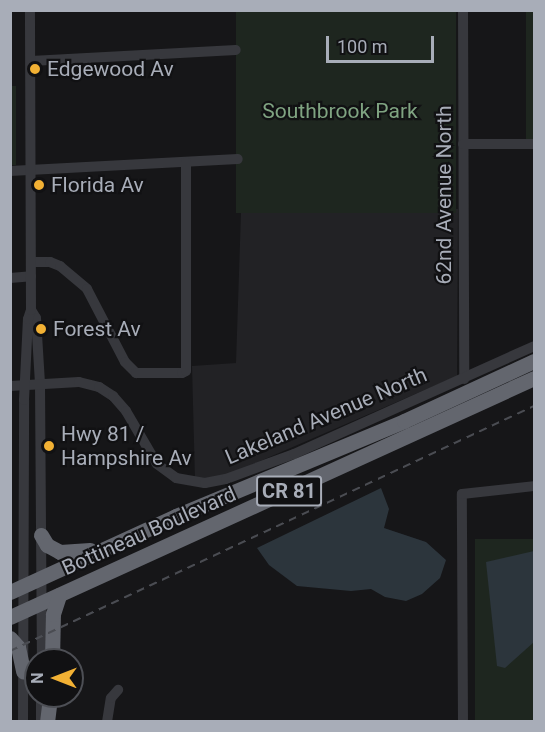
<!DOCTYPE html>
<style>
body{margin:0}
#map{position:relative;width:545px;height:732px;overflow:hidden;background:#161618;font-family:Roboto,sans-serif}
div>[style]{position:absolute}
.built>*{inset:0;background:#222225}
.green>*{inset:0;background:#1e261f;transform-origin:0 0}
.water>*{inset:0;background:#2c353c}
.minor>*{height:10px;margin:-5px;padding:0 5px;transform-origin:5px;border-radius:5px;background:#37383d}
.highway>*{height:15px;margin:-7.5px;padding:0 7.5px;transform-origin:7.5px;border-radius:7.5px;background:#63666e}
.rail>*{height:2px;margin-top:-1px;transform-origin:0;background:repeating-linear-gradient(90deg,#4a4c52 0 8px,transparent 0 14px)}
.dots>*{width:16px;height:16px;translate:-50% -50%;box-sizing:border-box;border:3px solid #111113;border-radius:50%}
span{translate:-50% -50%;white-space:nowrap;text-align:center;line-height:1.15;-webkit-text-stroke:4.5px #111113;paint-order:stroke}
.shield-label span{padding:2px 4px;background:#111113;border:2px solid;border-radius:4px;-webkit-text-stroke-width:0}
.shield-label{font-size:20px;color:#a8adb8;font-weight:700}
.poi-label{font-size:21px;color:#a8adb8}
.left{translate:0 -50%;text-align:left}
.park-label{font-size:21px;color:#7fa381}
.street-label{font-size:21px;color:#a8adb8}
.frame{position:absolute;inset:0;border:12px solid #a8adb8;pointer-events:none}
.north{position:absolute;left:24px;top:648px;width:60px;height:60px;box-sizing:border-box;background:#111113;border:2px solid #4d4f55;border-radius:50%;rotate:270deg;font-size:16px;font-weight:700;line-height:24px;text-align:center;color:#a8adb8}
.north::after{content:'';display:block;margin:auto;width:21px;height:27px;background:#f2b134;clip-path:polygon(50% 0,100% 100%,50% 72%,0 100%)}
.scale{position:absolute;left:326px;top:36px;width:108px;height:27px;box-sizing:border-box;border:3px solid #a8adb8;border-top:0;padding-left:8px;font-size:18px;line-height:21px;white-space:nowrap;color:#a8adb8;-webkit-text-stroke:4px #111113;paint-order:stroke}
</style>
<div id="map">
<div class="built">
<i style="clip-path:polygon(458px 209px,457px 376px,228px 475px,195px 480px,192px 366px,236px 363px,241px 213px)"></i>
</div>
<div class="green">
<i style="left:236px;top:11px;width:220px;height:202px"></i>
<i style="left:526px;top:11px;width:8px;height:130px"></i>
<i style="left:11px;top:86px;width:5px;height:79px"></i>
<i style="left:534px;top:539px;width:182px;height:59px;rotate:90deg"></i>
</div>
<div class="water">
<i style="clip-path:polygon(381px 488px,389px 509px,384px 528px,426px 542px,446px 560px,440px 578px,422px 594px,406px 601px,385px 597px,371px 589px,351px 591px,297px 586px,269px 565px,257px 548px)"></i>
<i style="clip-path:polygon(534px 551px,534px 642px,505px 668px,497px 666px,486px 562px)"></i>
</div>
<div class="minor">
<i style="left:463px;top:10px;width:369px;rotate:89.8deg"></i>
<i style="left:31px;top:61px;width:205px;rotate:-3.1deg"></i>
<i style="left:463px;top:144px;width:71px"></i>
<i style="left:10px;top:171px;width:228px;rotate:-3deg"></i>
<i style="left:31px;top:262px;width:19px"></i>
<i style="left:50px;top:262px;width:11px;rotate:22deg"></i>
<i style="left:60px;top:266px;width:35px;rotate:40deg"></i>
<i style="left:87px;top:289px;width:82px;rotate:62.5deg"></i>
<i style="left:125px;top:362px;width:16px;rotate:45deg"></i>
<i style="left:136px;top:373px;width:46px"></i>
<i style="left:182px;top:373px;width:4px;rotate:-27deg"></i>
<i style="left:186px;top:371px;width:209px;rotate:-90deg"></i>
<i style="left:10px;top:278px;width:21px;rotate:-5deg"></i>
<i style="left:31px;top:310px;width:9px;rotate:58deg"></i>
<i style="left:36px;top:318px;width:66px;rotate:86.5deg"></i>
<i style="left:40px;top:384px;width:276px;rotate:89.6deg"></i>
<i style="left:10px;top:386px;width:69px;rotate:-3.3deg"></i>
<i style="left:79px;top:382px;width:21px;rotate:14deg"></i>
<i style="left:99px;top:387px;width:17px;rotate:33deg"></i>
<i style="left:113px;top:396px;width:20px;rotate:49deg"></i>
<i style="left:126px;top:411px;width:61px;rotate:59.7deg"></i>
<i style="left:157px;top:464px;width:24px;rotate:36deg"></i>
<i style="left:176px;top:478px;width:29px;rotate:10deg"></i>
<i style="left:205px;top:483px;width:21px;rotate:-11deg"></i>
<i style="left:226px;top:479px;width:72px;rotate:-20.2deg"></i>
<i style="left:294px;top:454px;width:263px;rotate:-24.2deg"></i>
<i style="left:41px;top:696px;width:24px;rotate:90deg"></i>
<i style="left:23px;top:722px;width:322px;rotate:-89.8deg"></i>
<i style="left:24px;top:400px;width:81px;rotate:-87.2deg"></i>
<i style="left:28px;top:319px;width:9px;rotate:-72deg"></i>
<i style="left:31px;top:310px;width:300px;rotate:-90.2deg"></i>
<i style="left:107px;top:722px;width:24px;rotate:-81deg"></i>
<i style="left:111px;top:698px;width:11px;rotate:-49deg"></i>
<i style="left:463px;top:722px;width:228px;rotate:-90.3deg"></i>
<i style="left:462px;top:494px;width:72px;rotate:-6.3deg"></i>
</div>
<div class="highway">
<i style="left:41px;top:535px;width:12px;rotate:59deg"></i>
<i style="left:47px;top:545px;width:15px;rotate:28deg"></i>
<i style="left:60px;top:552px;width:30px;rotate:-4deg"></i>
<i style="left:10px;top:592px;width:183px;rotate:-24.6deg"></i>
<i style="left:176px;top:516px;width:247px;rotate:-22.6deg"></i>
<i style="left:404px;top:421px;width:143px;rotate:-24.8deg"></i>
<i style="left:10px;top:617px;width:576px;rotate:-24.52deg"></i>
<i style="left:10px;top:638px;width:12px;rotate:48deg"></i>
<i style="left:18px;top:647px;width:25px;rotate:78deg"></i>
<i style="left:52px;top:660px;width:46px;rotate:-88.8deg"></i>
<i style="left:53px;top:614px;width:20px;rotate:-72deg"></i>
<i style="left:47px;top:722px;width:26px;rotate:-83deg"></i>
</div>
<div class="rail">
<i style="left:10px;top:651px;width:578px;rotate:-25.06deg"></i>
</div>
<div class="dots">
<i style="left:35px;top:69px;background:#f2b134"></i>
<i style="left:39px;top:185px;background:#f2b134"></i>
<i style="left:41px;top:329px;background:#f2b134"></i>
<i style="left:49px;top:446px;background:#f2b134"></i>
</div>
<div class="shield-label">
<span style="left:289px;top:491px">CR 81</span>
</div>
<div class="poi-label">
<span class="left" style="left:47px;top:69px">Edgewood Av</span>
<span class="left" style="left:51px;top:185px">Florida Av</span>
<span class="left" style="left:53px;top:329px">Forest Av</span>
<span class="left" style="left:61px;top:446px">Hwy 81 /<br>Hampshire Av</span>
</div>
<div class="park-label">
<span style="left:340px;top:111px">Southbrook Park</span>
</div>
<div class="street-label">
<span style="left:444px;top:195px;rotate:-90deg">62nd Avenue North</span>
<span style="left:326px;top:416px;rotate:-23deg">Lakeland Avenue North</span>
<span style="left:149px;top:531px;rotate:-24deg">Bottineau Boulevard</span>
</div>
<div class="frame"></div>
<div class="north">N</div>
<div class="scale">100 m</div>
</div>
